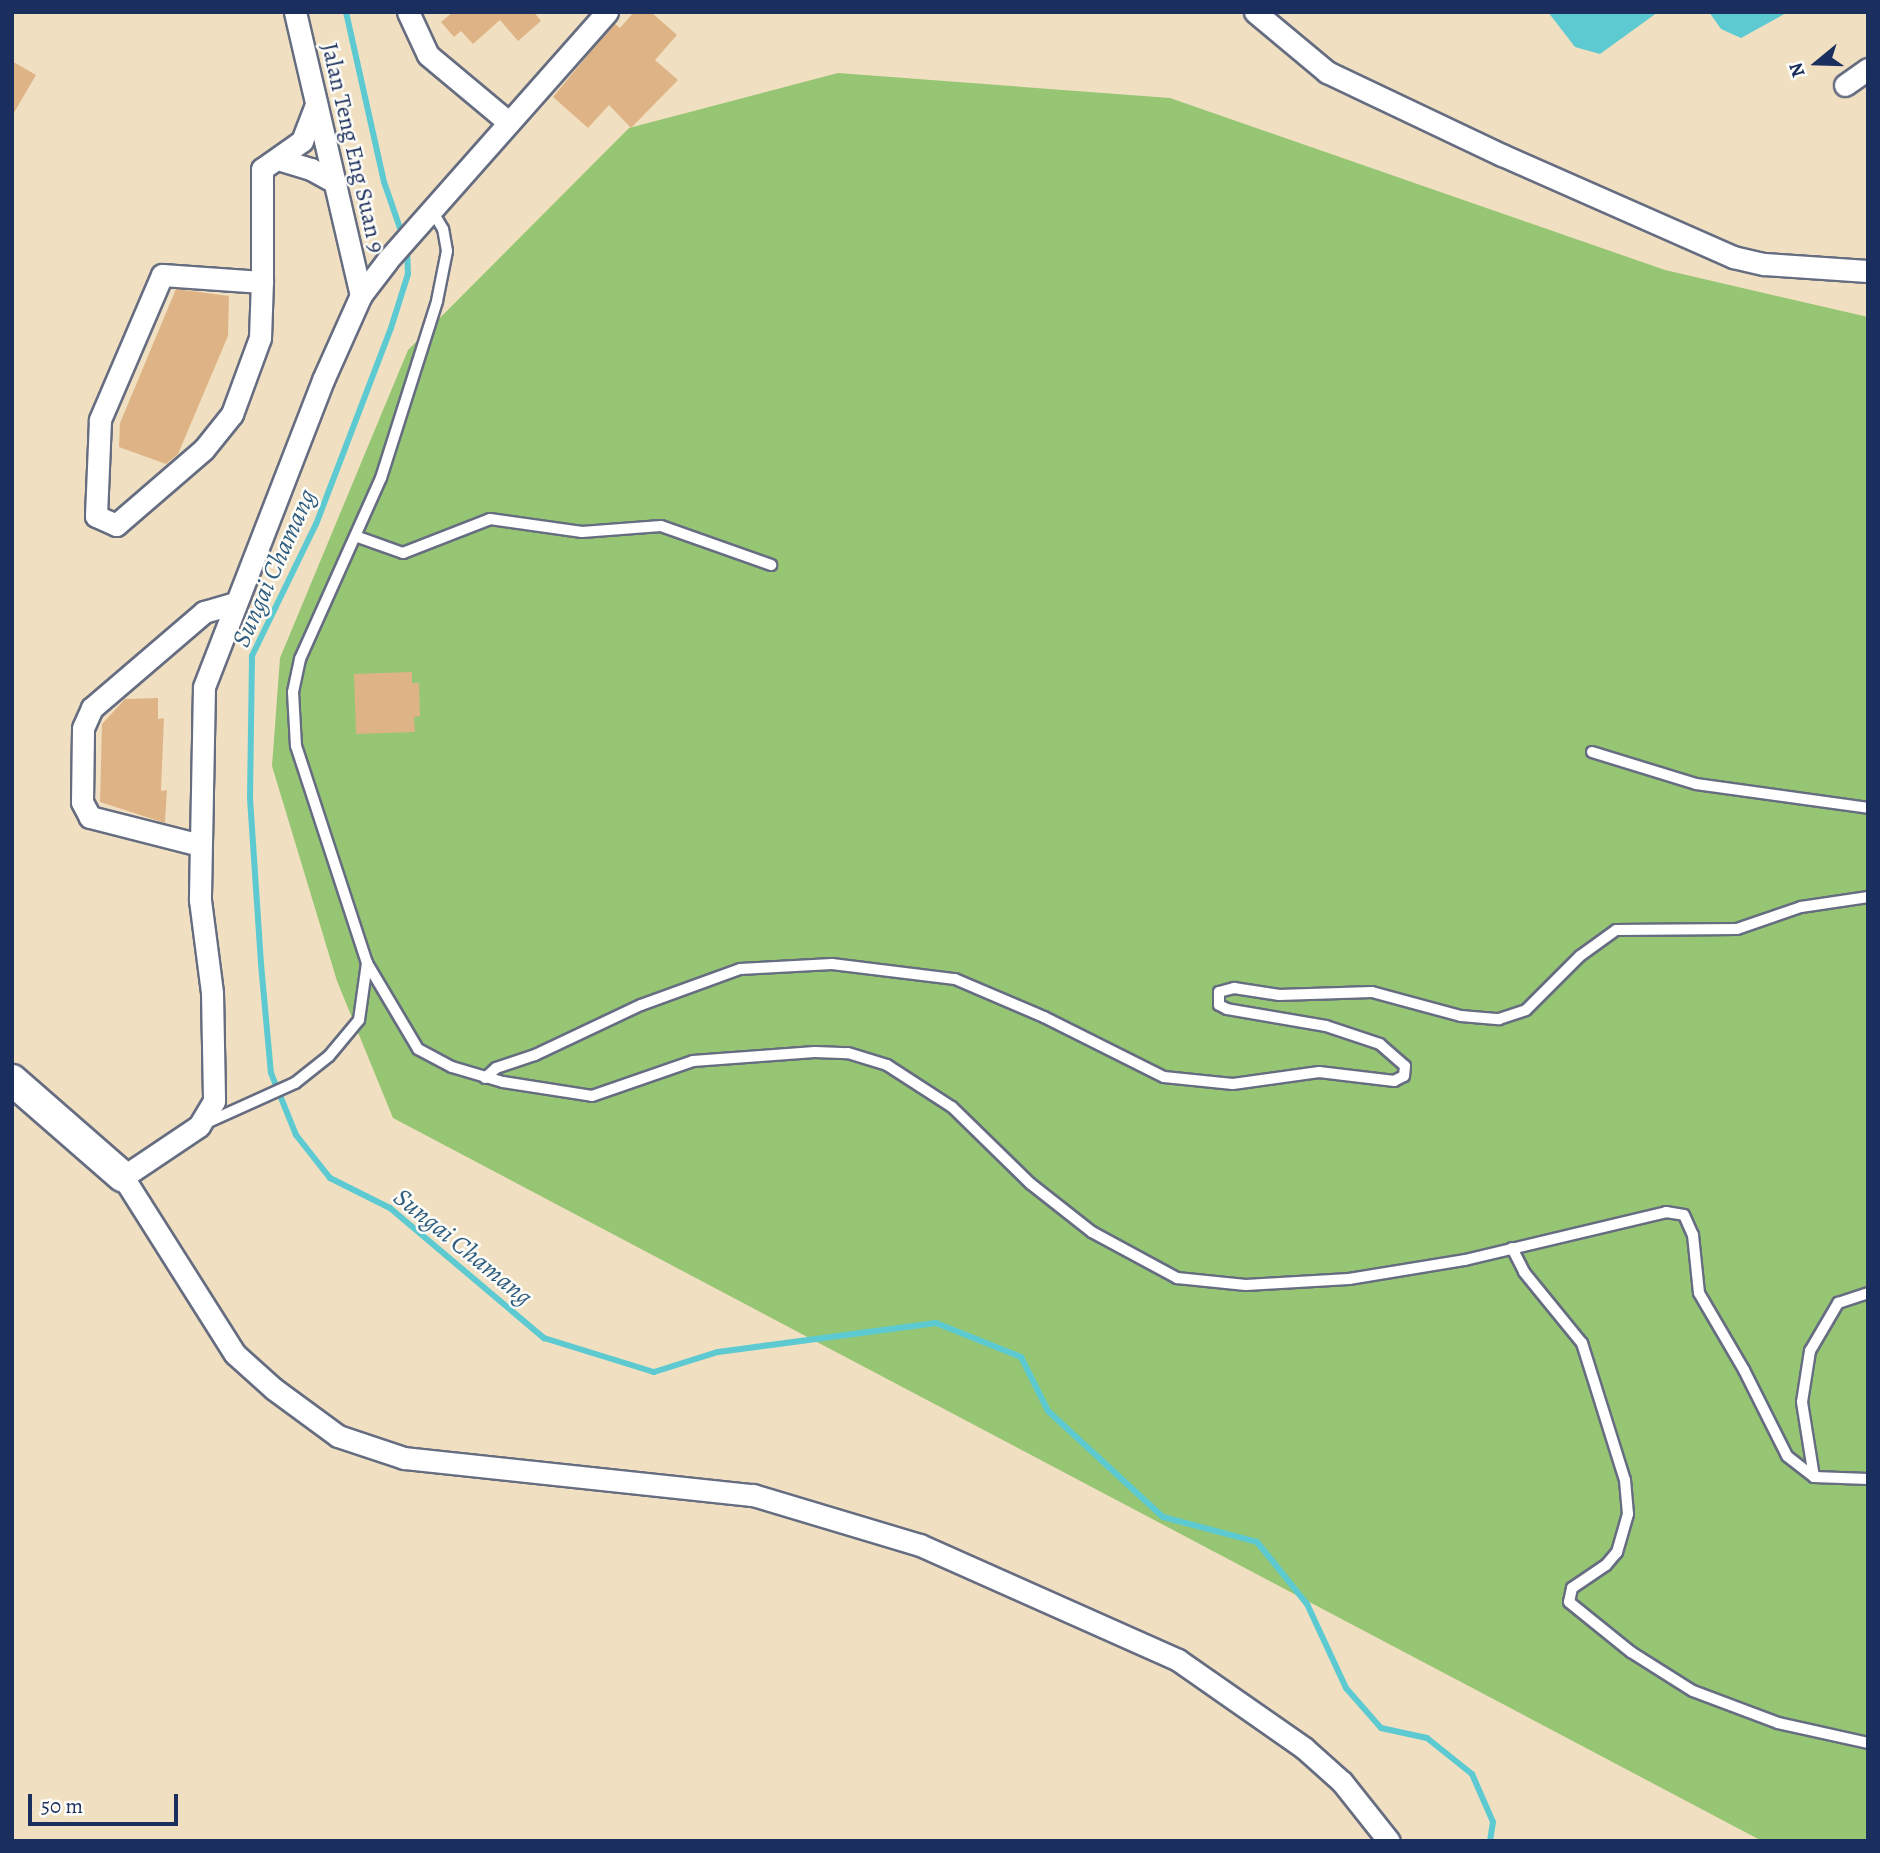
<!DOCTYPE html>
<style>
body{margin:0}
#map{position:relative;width:1880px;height:1853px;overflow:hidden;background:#f0e0c1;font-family:Alegreya,serif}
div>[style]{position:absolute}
.green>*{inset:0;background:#96c573}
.water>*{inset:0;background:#5dcad1}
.stream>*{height:6px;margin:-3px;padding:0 3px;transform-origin:3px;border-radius:3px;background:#5dcad1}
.building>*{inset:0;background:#deb486}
.roads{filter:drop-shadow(2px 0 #666d81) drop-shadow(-2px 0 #666d81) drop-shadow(0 2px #666d81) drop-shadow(0 -2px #666d81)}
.lane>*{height:10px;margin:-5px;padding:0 5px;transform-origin:5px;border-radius:5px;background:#fff}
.street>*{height:21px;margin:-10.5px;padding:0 10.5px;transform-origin:10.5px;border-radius:10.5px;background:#fff}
.secondary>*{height:30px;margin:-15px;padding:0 15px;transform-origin:15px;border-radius:15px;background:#fff}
span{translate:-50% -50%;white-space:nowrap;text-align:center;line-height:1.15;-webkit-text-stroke:5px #fdfcf7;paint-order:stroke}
.street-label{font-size:24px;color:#1b2f5e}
.water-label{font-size:26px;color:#2f5e80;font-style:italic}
.frame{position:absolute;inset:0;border:14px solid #1b2f5e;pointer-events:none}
.north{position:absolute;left:1782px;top:28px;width:70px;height:70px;-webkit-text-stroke:5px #fdfcf7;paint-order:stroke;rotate:251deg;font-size:19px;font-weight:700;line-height:28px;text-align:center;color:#1b2f5e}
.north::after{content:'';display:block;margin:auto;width:24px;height:32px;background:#1b2f5e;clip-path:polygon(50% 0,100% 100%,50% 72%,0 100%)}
.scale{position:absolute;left:28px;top:1794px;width:150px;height:32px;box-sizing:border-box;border:4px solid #1b2f5e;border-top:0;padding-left:9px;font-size:21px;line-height:24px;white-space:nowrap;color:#1b2f5e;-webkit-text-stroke:5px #fdfcf7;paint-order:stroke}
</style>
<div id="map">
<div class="green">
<i style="clip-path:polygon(838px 73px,1170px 98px,1665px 270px,1868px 317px,1868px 1841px,1762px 1841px,393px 1118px,337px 981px,272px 766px,280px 658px,408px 350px,629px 128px)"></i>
</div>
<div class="water">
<i style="clip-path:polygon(1548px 12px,1658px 12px,1600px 54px,1575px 47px)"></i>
<i style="clip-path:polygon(1709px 12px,1788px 12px,1741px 38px,1721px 29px)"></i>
</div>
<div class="stream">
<i style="left:346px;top:12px;width:174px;rotate:77.4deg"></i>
<i style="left:384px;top:182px;width:58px;rotate:70.9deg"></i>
<i style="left:407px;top:247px;width:27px;rotate:88deg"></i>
<i style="left:408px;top:274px;width:57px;rotate:107.5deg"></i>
<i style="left:391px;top:328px;width:210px;rotate:110.9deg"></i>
<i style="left:316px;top:524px;width:147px;rotate:115.9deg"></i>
<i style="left:252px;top:656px;width:142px;rotate:90.8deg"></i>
<i style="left:250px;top:798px;width:166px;rotate:86.2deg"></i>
<i style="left:261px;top:964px;width:109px;rotate:84.8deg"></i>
<i style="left:271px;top:1073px;width:67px;rotate:68deg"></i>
<i style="left:296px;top:1135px;width:55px;rotate:51.7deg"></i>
<i style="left:330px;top:1178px;width:67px;rotate:26.6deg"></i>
<i style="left:390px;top:1208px;width:202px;rotate:40.2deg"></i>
<i style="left:544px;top:1338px;width:115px;rotate:17.2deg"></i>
<i style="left:654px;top:1372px;width:67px;rotate:-17.4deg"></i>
<i style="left:718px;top:1352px;width:220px;rotate:-7.6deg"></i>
<i style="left:936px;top:1323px;width:92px;rotate:21.8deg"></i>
<i style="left:1021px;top:1357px;width:60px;rotate:63.4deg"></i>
<i style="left:1048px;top:1411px;width:156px;rotate:42.7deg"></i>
<i style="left:1163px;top:1517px;width:97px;rotate:14.9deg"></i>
<i style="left:1257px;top:1542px;width:80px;rotate:51.1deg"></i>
<i style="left:1307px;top:1604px;width:93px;rotate:65.1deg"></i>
<i style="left:1346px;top:1688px;width:53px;rotate:48.8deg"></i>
<i style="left:1381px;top:1728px;width:47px;rotate:12.3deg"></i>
<i style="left:1427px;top:1738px;width:58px;rotate:38.7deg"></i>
<i style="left:1472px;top:1774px;width:52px;rotate:66.4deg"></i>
<i style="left:1493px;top:1822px;width:19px;rotate:99deg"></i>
</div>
<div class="building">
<i style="clip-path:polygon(453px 12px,534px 12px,541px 21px,518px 41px,500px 20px,473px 44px,461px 31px,454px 37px,441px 22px)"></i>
<i style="clip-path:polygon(634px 12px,651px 12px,677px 35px,655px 60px,678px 80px,631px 128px,609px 105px,588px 128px,553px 97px,614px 23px,620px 28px)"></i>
<i style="clip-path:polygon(12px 61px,36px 75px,12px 116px)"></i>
<i style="clip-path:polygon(176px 289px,229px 296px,228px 336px,178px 454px,166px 464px,119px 447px,120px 423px)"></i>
<i style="clip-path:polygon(412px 672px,412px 683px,419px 683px,420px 716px,414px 717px,415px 732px,356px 734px,354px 674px)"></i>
<i style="clip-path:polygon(158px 698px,158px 719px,164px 718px,161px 791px,167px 790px,165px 823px,100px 802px,102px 724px,125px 699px)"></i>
</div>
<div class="roads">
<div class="lane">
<i style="left:358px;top:537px;width:48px;rotate:19.6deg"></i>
<i style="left:403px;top:553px;width:93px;rotate:-21.3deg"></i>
<i style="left:490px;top:519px;width:93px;rotate:8deg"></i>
<i style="left:582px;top:532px;width:79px;rotate:-4.3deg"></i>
<i style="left:661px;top:526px;width:117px;rotate:19.5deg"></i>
<i style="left:1592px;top:752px;width:109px;rotate:17.1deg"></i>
<i style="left:1696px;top:784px;width:174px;rotate:7.9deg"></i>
<i style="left:367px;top:963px;width:100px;rotate:59.3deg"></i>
<i style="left:418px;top:1049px;width:38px;rotate:28deg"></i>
<i style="left:452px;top:1067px;width:53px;rotate:16.4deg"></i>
<i style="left:503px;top:1082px;width:90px;rotate:8.9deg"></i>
<i style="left:592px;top:1096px;width:107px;rotate:-19.1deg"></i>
<i style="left:693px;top:1061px;width:122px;rotate:-4.2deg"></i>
<i style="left:815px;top:1052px;width:33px;rotate:2deg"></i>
<i style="left:848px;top:1053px;width:41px;rotate:17.1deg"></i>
<i style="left:887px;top:1065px;width:77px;rotate:32.9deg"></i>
<i style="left:952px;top:1107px;width:110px;rotate:44.3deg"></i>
<i style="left:1031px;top:1184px;width:78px;rotate:38.2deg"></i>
<i style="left:1092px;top:1232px;width:97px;rotate:28.4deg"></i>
<i style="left:1177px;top:1278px;width:69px;rotate:5.8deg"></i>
<i style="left:1246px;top:1285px;width:103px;rotate:-3.3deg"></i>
<i style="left:1349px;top:1279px;width:118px;rotate:-9.3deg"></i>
<i style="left:1465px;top:1260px;width:207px;rotate:-13.4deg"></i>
<i style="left:1666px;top:1212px;width:18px;rotate:9deg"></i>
<i style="left:1684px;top:1215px;width:22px;rotate:66deg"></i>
<i style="left:1693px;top:1235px;width:58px;rotate:84.1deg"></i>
<i style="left:1699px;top:1293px;width:89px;rotate:59.7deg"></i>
<i style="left:1744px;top:1370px;width:96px;rotate:63.4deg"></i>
<i style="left:1787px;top:1456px;width:34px;rotate:38deg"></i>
<i style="left:1814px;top:1477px;width:54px;rotate:2.1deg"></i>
<i style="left:485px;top:1078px;width:15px;rotate:-42deg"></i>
<i style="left:496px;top:1068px;width:41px;rotate:-18.4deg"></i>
<i style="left:535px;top:1055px;width:117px;rotate:-25.3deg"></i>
<i style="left:641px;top:1005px;width:105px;rotate:-20deg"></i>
<i style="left:740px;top:969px;width:92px;rotate:-3.1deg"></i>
<i style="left:832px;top:964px;width:124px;rotate:7deg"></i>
<i style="left:955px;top:979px;width:97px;rotate:23.1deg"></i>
<i style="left:1044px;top:1017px;width:134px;rotate:26.6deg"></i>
<i style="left:1164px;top:1077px;width:69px;rotate:5.8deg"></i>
<i style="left:1233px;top:1084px;width:87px;rotate:-7.9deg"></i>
<i style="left:1319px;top:1072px;width:76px;rotate:6.8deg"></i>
<i style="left:1394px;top:1081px;width:11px;rotate:-27deg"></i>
<i style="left:1404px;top:1076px;width:10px;rotate:-84deg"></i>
<i style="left:1405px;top:1066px;width:33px;rotate:-139deg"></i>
<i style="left:1380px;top:1044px;width:57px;rotate:-161.6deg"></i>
<i style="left:1326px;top:1026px;width:100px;rotate:-170.3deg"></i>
<i style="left:1227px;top:1009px;width:9px;rotate:-153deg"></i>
<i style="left:1219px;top:1005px;width:13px;rotate:-90deg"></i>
<i style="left:1219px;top:992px;width:16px;rotate:-15deg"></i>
<i style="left:1234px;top:988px;width:46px;rotate:8.8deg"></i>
<i style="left:1279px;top:995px;width:93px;rotate:-1.8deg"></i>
<i style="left:1372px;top:992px;width:92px;rotate:15.1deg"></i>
<i style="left:1461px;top:1016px;width:38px;rotate:5deg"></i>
<i style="left:1499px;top:1019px;width:28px;rotate:-18deg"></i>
<i style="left:1526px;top:1010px;width:76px;rotate:-45deg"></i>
<i style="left:1580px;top:956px;width:44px;rotate:-35.8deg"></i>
<i style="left:1616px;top:930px;width:121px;rotate:-0.5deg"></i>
<i style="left:1737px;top:929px;width:68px;rotate:-19deg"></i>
<i style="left:1801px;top:907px;width:68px;rotate:-8.5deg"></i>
<i style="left:204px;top:1124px;width:100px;rotate:-24.3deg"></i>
<i style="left:295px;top:1083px;width:43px;rotate:-38.5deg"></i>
<i style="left:329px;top:1056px;width:47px;rotate:-50.2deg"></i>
<i style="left:359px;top:1020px;width:58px;rotate:-82deg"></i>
<i style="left:367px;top:963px;width:228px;rotate:-108.1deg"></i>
<i style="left:296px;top:746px;width:54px;rotate:-93.2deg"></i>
<i style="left:293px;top:692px;width:34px;rotate:-78deg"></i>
<i style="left:300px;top:659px;width:198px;rotate:-65.9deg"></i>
<i style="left:381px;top:478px;width:186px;rotate:-72.4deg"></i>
<i style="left:437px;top:301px;width:51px;rotate:-78.7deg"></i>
<i style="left:447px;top:251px;width:22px;rotate:-100deg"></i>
<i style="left:443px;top:229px;width:23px;rotate:-121deg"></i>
<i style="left:1512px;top:1248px;width:27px;rotate:63deg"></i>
<i style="left:1524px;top:1272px;width:92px;rotate:50.8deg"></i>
<i style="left:1582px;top:1343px;width:144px;rotate:72.6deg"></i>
<i style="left:1625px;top:1480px;width:34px;rotate:85deg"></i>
<i style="left:1628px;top:1514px;width:40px;rotate:106deg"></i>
<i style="left:1617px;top:1552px;width:17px;rotate:130deg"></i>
<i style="left:1606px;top:1565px;width:41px;rotate:145.9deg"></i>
<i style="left:1572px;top:1588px;width:14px;rotate:102deg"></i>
<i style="left:1569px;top:1602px;width:80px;rotate:38.9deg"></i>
<i style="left:1631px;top:1652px;width:73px;rotate:32.2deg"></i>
<i style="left:1693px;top:1691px;width:91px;rotate:20.6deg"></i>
<i style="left:1778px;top:1723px;width:92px;rotate:12.5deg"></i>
<i style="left:1814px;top:1477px;width:76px;rotate:-99.1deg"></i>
<i style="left:1802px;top:1402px;width:52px;rotate:-81.1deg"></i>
<i style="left:1810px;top:1351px;width:56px;rotate:-59.7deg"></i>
<i style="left:1838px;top:1303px;width:32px;rotate:-18deg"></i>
</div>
<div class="street">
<i style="left:295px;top:12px;width:291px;rotate:76.9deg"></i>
<i style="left:408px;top:12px;width:47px;rotate:65.1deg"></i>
<i style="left:428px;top:55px;width:103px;rotate:39.9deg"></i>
<i style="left:607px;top:12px;width:332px;rotate:131.5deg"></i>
<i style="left:387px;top:261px;width:43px;rotate:127.4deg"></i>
<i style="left:361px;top:295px;width:93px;rotate:114.1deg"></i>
<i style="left:323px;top:380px;width:329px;rotate:111.2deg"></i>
<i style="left:204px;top:687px;width:213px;rotate:91.1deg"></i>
<i style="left:200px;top:900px;width:94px;rotate:82.6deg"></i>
<i style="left:212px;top:993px;width:108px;rotate:88.9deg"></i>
<i style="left:214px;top:1101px;width:29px;rotate:121deg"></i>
<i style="left:199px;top:1126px;width:92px;rotate:146.1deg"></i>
<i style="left:123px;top:1177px;width:209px;rotate:57.7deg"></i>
<i style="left:235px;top:1354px;width:52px;rotate:41.9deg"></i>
<i style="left:274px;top:1389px;width:79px;rotate:36.3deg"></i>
<i style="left:338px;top:1436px;width:70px;rotate:18.4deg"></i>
<i style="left:404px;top:1458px;width:351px;rotate:6.1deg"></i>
<i style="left:753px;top:1495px;width:174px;rotate:16.7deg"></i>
<i style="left:920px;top:1545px;width:282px;rotate:24deg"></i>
<i style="left:1178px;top:1660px;width:154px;rotate:34.9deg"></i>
<i style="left:1304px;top:1748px;width:51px;rotate:41.8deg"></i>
<i style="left:1342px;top:1782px;width:75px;rotate:51.5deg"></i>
<i style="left:1255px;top:12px;width:94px;rotate:39.8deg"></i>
<i style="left:1327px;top:72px;width:194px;rotate:25.4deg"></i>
<i style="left:1502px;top:155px;width:253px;rotate:23.8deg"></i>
<i style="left:1733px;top:257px;width:32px;rotate:13deg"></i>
<i style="left:1764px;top:264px;width:104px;rotate:3.9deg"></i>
<i style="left:1845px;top:85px;width:28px;rotate:-35deg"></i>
<i style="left:281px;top:160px;width:31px;rotate:17deg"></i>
<i style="left:311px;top:169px;width:26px;rotate:29deg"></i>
<i style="left:262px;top:282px;width:100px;rotate:-176deg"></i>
<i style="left:162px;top:275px;width:158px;rotate:113.2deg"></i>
<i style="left:100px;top:420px;width:96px;rotate:92.4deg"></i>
<i style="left:96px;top:516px;width:22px;rotate:24deg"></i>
<i style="left:116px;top:525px;width:116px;rotate:-40.8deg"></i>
<i style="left:204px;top:449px;width:45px;rotate:-51.3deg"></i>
<i style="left:232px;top:414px;width:81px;rotate:-69.8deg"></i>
<i style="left:260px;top:338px;width:56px;rotate:-88deg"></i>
<i style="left:262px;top:282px;width:113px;rotate:-90deg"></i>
<i style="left:262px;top:169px;width:49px;rotate:-35deg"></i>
<i style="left:302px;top:141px;width:40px;rotate:-69deg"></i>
<i style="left:200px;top:845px;width:114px;rotate:-165.7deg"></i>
<i style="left:90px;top:817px;width:17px;rotate:-118deg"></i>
<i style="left:82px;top:802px;width:74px;rotate:-89.2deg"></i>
<i style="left:83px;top:728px;width:22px;rotate:-66deg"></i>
<i style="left:92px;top:708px;width:148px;rotate:-40.6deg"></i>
<i style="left:204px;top:612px;width:32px;rotate:-16deg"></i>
</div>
<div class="secondary">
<i style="left:12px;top:1080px;width:147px;rotate:41.1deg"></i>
</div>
</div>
<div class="street-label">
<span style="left:353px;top:148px;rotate:77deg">Jalan Teng Eng Suan 9</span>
</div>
<div class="water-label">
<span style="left:274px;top:568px;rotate:-66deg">Sungai Chamang</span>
<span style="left:463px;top:1247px;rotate:39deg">Sungai Chamang</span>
</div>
<div class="frame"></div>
<div class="north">N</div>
<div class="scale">50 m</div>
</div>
